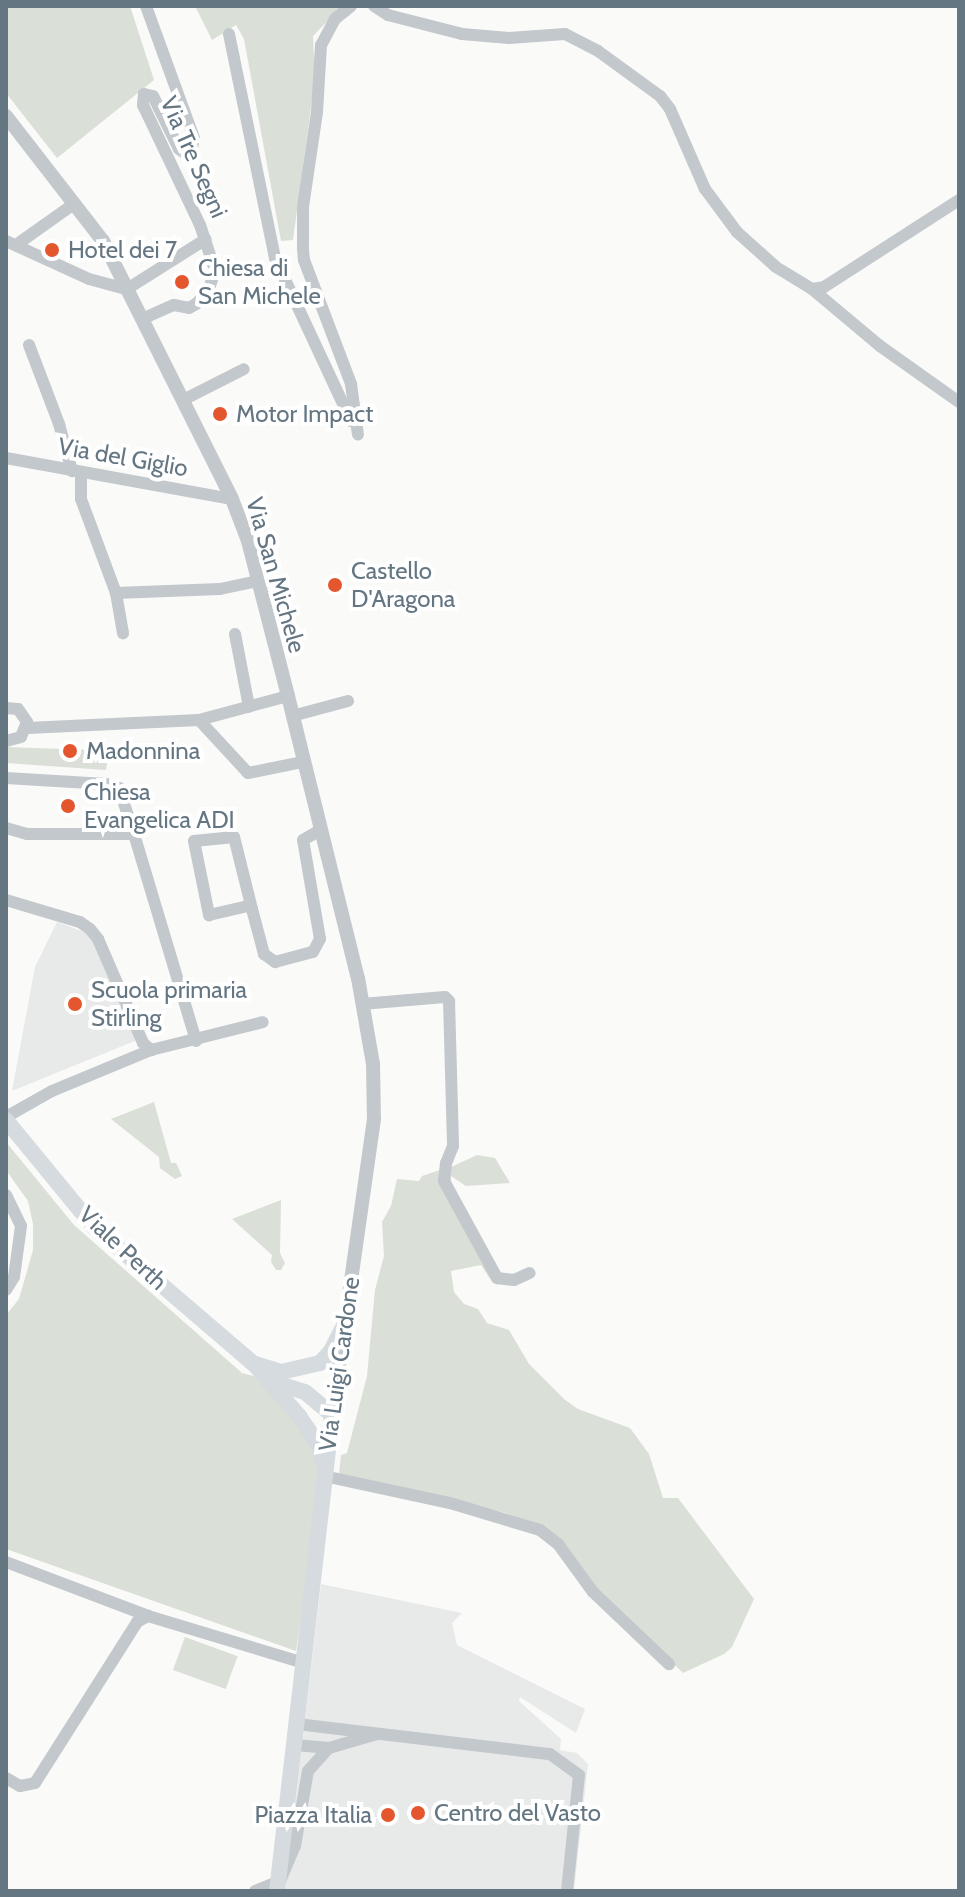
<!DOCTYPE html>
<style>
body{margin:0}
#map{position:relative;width:965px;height:1897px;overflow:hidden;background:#fafaf8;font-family:Cabin,sans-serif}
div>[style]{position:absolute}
.built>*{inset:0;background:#e8e9e9}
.green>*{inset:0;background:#dadfd7;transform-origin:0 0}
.minor>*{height:12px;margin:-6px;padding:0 6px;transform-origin:6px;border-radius:6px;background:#c3c8cc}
.tertiary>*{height:14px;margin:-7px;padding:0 7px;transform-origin:7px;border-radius:7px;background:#c3c8cc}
.secondary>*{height:16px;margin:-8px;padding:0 8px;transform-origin:8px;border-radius:8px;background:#d6dbdf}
.dots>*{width:22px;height:22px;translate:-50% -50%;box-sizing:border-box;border:4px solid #fff;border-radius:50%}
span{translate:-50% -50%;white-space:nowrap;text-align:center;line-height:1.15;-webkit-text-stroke:8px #fff;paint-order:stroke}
.street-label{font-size:24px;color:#657683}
.poi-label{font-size:24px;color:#657683}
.left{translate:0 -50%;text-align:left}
.right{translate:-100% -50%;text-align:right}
.frame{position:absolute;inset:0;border:8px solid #657683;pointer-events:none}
</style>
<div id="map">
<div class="built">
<i style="clip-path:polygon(57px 922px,90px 934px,137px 1040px,12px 1091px,35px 967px)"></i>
<i style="clip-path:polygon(321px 1584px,462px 1613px,452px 1623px,457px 1645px,585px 1709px,576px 1733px,520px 1697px,519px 1701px,561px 1739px,560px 1750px,577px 1753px,588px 1764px,574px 1891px,285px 1891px)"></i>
</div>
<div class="green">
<i style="clip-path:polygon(6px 6px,130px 6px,154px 80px,57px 158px,6px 93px)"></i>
<i style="clip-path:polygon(195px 6px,342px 6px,313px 36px,315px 78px,293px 240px,281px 241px,244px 39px,236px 25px,212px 40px)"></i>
<i style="clip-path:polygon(6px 747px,62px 749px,69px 754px,76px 749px,109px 752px,106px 770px,6px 763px)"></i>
<i style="clip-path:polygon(154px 1102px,171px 1163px,176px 1163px,182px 1176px,175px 1179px,160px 1168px,159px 1157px,111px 1119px)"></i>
<i style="clip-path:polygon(6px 1142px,74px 1225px,242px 1373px,268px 1380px,323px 1459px,296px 1651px,6px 1549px,6px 1315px,19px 1299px,33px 1250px,33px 1224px,28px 1201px,6px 1170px)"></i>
<i style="clip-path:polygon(477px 1155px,495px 1158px,510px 1183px,466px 1186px,451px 1176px,450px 1190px,449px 1168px)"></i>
<i style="clip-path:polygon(440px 1170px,494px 1277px,490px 1279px,481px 1265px,451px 1271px,454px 1292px,464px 1304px,478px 1309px,487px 1323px,509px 1330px,529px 1364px,564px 1399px,578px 1409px,630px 1428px,649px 1454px,663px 1498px,678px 1498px,754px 1599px,732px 1647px,724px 1654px,683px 1673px,595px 1589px,549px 1531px,506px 1513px,339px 1474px,341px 1455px,347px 1453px,367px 1376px,375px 1290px,384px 1256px,382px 1222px,391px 1206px,397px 1179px,419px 1181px,422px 1176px)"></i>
<i style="clip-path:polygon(281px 1200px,280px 1253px,285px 1263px,281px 1270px,276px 1270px,271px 1262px,272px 1255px,232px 1219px)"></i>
<i style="left:185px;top:1637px;width:56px;height:35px;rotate:20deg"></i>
</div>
<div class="minor">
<i style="left:351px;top:6px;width:21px;rotate:141deg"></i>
<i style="left:335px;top:19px;width:30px;rotate:118deg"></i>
<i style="left:321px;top:45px;width:67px;rotate:93.4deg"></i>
<i style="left:317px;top:112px;width:96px;rotate:98.4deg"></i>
<i style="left:303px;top:207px;width:42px;rotate:90deg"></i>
<i style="left:303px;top:249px;width:11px;rotate:85deg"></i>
<i style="left:304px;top:260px;width:133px;rotate:69.2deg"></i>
<i style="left:351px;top:384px;width:51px;rotate:82.2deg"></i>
<i style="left:374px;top:6px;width:17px;rotate:33deg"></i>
<i style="left:388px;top:15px;width:76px;rotate:14.4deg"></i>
<i style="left:462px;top:34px;width:47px;rotate:4.9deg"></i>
<i style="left:509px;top:38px;width:56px;rotate:-4.1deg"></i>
<i style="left:565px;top:34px;width:37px;rotate:27deg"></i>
<i style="left:598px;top:51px;width:77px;rotate:36deg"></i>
<i style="left:660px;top:96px;width:16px;rotate:52deg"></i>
<i style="left:670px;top:109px;width:87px;rotate:66.4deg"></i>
<i style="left:705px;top:189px;width:54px;rotate:53.3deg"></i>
<i style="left:737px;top:232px;width:52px;rotate:41.9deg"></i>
<i style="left:776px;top:267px;width:42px;rotate:31.4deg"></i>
<i style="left:812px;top:289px;width:12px;rotate:-9deg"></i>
<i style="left:824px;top:287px;width:161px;rotate:-32.8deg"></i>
<i style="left:229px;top:34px;width:229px;rotate:78.4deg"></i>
<i style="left:275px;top:258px;width:180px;rotate:65deg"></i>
<i style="left:6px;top:241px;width:91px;rotate:24.6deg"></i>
<i style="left:89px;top:279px;width:39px;rotate:15deg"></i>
<i style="left:127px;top:289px;width:93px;rotate:-32.3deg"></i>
<i style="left:16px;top:245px;width:72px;rotate:-35.4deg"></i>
<i style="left:812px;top:289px;width:89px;rotate:40deg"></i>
<i style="left:880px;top:346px;width:97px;rotate:35.3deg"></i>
<i style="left:142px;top:319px;width:35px;rotate:-24deg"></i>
<i style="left:174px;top:305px;width:15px;rotate:11deg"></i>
<i style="left:189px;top:308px;width:8px;rotate:-30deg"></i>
<i style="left:196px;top:304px;width:17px;rotate:-45deg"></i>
<i style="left:208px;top:292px;width:23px;rotate:-72deg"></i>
<i style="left:215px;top:270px;width:47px;rotate:-108.4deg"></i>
<i style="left:200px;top:225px;width:133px;rotate:-115.4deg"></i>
<i style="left:143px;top:105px;width:11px;rotate:-85deg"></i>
<i style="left:144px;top:94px;width:9px;rotate:13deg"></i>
<i style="left:153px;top:96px;width:59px;rotate:63.9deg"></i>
<i style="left:179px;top:149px;width:9px;rotate:36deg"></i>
<i style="left:186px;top:154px;width:5px;rotate:-11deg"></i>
<i style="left:191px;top:153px;width:15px;rotate:-79deg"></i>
<i style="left:194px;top:138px;width:140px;rotate:-110deg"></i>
<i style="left:29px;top:345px;width:85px;rotate:69.2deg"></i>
<i style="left:59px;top:424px;width:49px;rotate:74.5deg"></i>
<i style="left:183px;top:400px;width:68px;rotate:-26.9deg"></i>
<i style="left:6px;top:458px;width:230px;rotate:10.3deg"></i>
<i style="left:81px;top:473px;width:26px;rotate:90deg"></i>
<i style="left:81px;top:499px;width:100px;rotate:69.6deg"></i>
<i style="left:116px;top:593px;width:41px;rotate:80.1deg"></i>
<i style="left:116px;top:593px;width:104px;rotate:-2.2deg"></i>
<i style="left:220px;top:589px;width:39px;rotate:-12deg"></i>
<i style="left:235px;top:634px;width:74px;rotate:79.1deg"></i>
<i style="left:6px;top:708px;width:12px;rotate:5deg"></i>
<i style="left:18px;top:709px;width:16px;rotate:55deg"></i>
<i style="left:27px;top:722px;width:16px;rotate:112deg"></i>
<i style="left:21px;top:737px;width:16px;rotate:165deg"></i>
<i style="left:292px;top:716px;width:58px;rotate:-15deg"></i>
<i style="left:199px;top:720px;width:92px;rotate:-15.1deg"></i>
<i style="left:27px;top:728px;width:172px;rotate:-2.7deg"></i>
<i style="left:199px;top:720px;width:72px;rotate:47.2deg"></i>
<i style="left:248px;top:773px;width:55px;rotate:-11.5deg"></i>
<i style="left:6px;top:778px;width:100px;rotate:3.4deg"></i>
<i style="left:106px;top:784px;width:14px;rotate:17deg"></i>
<i style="left:119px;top:788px;width:48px;rotate:71.9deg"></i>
<i style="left:6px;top:828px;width:22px;rotate:16deg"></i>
<i style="left:27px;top:834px;width:107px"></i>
<i style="left:134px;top:834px;width:216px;rotate:73.3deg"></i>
<i style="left:6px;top:900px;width:77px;rotate:16.6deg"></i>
<i style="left:80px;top:922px;width:12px;rotate:35deg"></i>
<i style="left:90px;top:929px;width:13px;rotate:51deg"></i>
<i style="left:98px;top:939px;width:113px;rotate:66.6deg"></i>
<i style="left:143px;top:1043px;width:11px;rotate:41deg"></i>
<i style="left:151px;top:1050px;width:115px;rotate:-14deg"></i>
<i style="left:252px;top:909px;width:74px;rotate:-104deg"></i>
<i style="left:234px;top:837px;width:40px;rotate:174.3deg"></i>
<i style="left:194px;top:841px;width:76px;rotate:78.5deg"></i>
<i style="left:209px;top:915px;width:40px;rotate:-13deg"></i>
<i style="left:248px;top:906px;width:5px;rotate:37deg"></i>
<i style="left:252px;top:909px;width:47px;rotate:75.1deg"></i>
<i style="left:264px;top:954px;width:14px;rotate:36deg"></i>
<i style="left:275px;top:962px;width:39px;rotate:-15deg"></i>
<i style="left:313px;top:952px;width:15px;rotate:-62deg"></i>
<i style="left:320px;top:939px;width:100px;rotate:-99.7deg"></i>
<i style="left:303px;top:840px;width:20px;rotate:-30deg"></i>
<i style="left:362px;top:1004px;width:83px;rotate:-4.8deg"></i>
<i style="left:445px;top:997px;width:6px;rotate:45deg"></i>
<i style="left:449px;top:1001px;width:145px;rotate:88.4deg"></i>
<i style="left:453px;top:1146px;width:18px;rotate:112deg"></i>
<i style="left:446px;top:1163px;width:18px;rotate:96deg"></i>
<i style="left:444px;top:1181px;width:111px;rotate:61.3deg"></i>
<i style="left:497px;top:1278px;width:17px;rotate:7deg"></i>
<i style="left:514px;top:1280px;width:17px;rotate:-24deg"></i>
<i style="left:6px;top:1117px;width:53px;rotate:-29.5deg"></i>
<i style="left:52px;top:1091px;width:107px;rotate:-22.5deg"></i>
<i style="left:6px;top:1195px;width:34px;rotate:64deg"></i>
<i style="left:21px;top:1226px;width:51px;rotate:97.8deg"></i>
<i style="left:14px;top:1277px;width:15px;rotate:122deg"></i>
<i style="left:324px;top:1476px;width:129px;rotate:12.1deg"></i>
<i style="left:450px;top:1503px;width:94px;rotate:16.7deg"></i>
<i style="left:540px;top:1530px;width:23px;rotate:38deg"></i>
<i style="left:558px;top:1544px;width:59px;rotate:53.9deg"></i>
<i style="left:593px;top:1592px;width:105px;rotate:43.5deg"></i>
<i style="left:6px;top:1562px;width:152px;rotate:20.8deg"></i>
<i style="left:297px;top:1724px;width:255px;rotate:6.8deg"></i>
<i style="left:550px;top:1754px;width:36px;rotate:36deg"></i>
<i style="left:579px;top:1775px;width:117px;rotate:95.9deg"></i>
<i style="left:295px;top:1745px;width:34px;rotate:5deg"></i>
<i style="left:329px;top:1748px;width:50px;rotate:-16.3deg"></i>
<i style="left:6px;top:1778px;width:16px;rotate:30deg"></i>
<i style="left:20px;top:1786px;width:15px;rotate:-11deg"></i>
<i style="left:35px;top:1783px;width:191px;rotate:-57.6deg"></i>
<i style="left:137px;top:1622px;width:13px;rotate:-29deg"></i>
<i style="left:148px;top:1616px;width:163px;rotate:16.8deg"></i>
<i style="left:255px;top:1891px;width:27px;rotate:-22deg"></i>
<i style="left:280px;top:1881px;width:38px;rotate:-67deg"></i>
<i style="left:295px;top:1846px;width:76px;rotate:-80.2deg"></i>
<i style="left:308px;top:1771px;width:31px;rotate:-48deg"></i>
</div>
<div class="tertiary">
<i style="left:6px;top:116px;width:158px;rotate:52.2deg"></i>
<i style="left:103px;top:241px;width:288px;rotate:63.4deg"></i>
<i style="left:232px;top:499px;width:45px;rotate:69.1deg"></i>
<i style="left:248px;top:541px;width:160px;rotate:75.5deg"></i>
<i style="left:288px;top:696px;width:291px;rotate:76.1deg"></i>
<i style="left:358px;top:978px;width:87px;rotate:80.1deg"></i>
<i style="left:373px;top:1064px;width:55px;rotate:89deg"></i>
<i style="left:374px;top:1119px;width:299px;rotate:98.1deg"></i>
</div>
<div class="secondary">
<i style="left:6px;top:1120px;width:139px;rotate:50.6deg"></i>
<i style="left:94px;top:1227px;width:211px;rotate:40.6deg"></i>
<i style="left:254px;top:1364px;width:69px;rotate:49.1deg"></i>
<i style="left:299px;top:1416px;width:32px;rotate:56deg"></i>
<i style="left:317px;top:1443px;width:20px;rotate:70deg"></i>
<i style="left:255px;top:1364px;width:27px;rotate:17deg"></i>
<i style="left:281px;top:1372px;width:40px;rotate:-13deg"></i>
<i style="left:320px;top:1363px;width:16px;rotate:-47deg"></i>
<i style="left:331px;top:1351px;width:29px;rotate:-63deg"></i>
<i style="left:272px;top:1382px;width:34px;rotate:17deg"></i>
<i style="left:305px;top:1392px;width:35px;rotate:40deg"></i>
<i style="left:277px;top:1891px;width:479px;rotate:-83.4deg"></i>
</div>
<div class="dots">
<i style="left:52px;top:250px;background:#e4572e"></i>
<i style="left:182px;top:282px;background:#e4572e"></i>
<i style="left:220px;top:414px;background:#e4572e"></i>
<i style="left:335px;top:585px;background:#e4572e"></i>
<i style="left:70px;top:751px;background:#e4572e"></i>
<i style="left:68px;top:806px;background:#e4572e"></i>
<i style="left:75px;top:1004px;background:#e4572e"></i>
<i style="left:418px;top:1813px;background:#e4572e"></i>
<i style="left:388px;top:1815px;background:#e4572e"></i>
</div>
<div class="street-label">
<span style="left:194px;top:157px;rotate:66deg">Via Tre Segni</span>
<span style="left:123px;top:457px;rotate:10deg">Via del Giglio</span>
<span style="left:276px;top:575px;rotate:74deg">Via San Michele</span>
<span style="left:123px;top:1248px;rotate:43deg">Viale Perth</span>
<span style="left:339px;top:1364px;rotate:-82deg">Via Luigi Cardone</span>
</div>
<div class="poi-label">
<span class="left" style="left:68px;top:250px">Hotel dei 7</span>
<span class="left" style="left:198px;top:282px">Chiesa di<br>San Michele</span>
<span class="left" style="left:236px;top:414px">Motor Impact</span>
<span class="left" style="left:351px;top:585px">Castello<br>D'Aragona</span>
<span class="left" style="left:86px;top:751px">Madonnina</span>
<span class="left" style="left:84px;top:806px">Chiesa<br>Evangelica ADI</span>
<span class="left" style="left:91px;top:1004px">Scuola primaria<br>Stirling</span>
<span class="left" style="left:434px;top:1813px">Centro del Vasto</span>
<span class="right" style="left:372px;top:1815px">Piazza Italia</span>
</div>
<div class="frame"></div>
</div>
